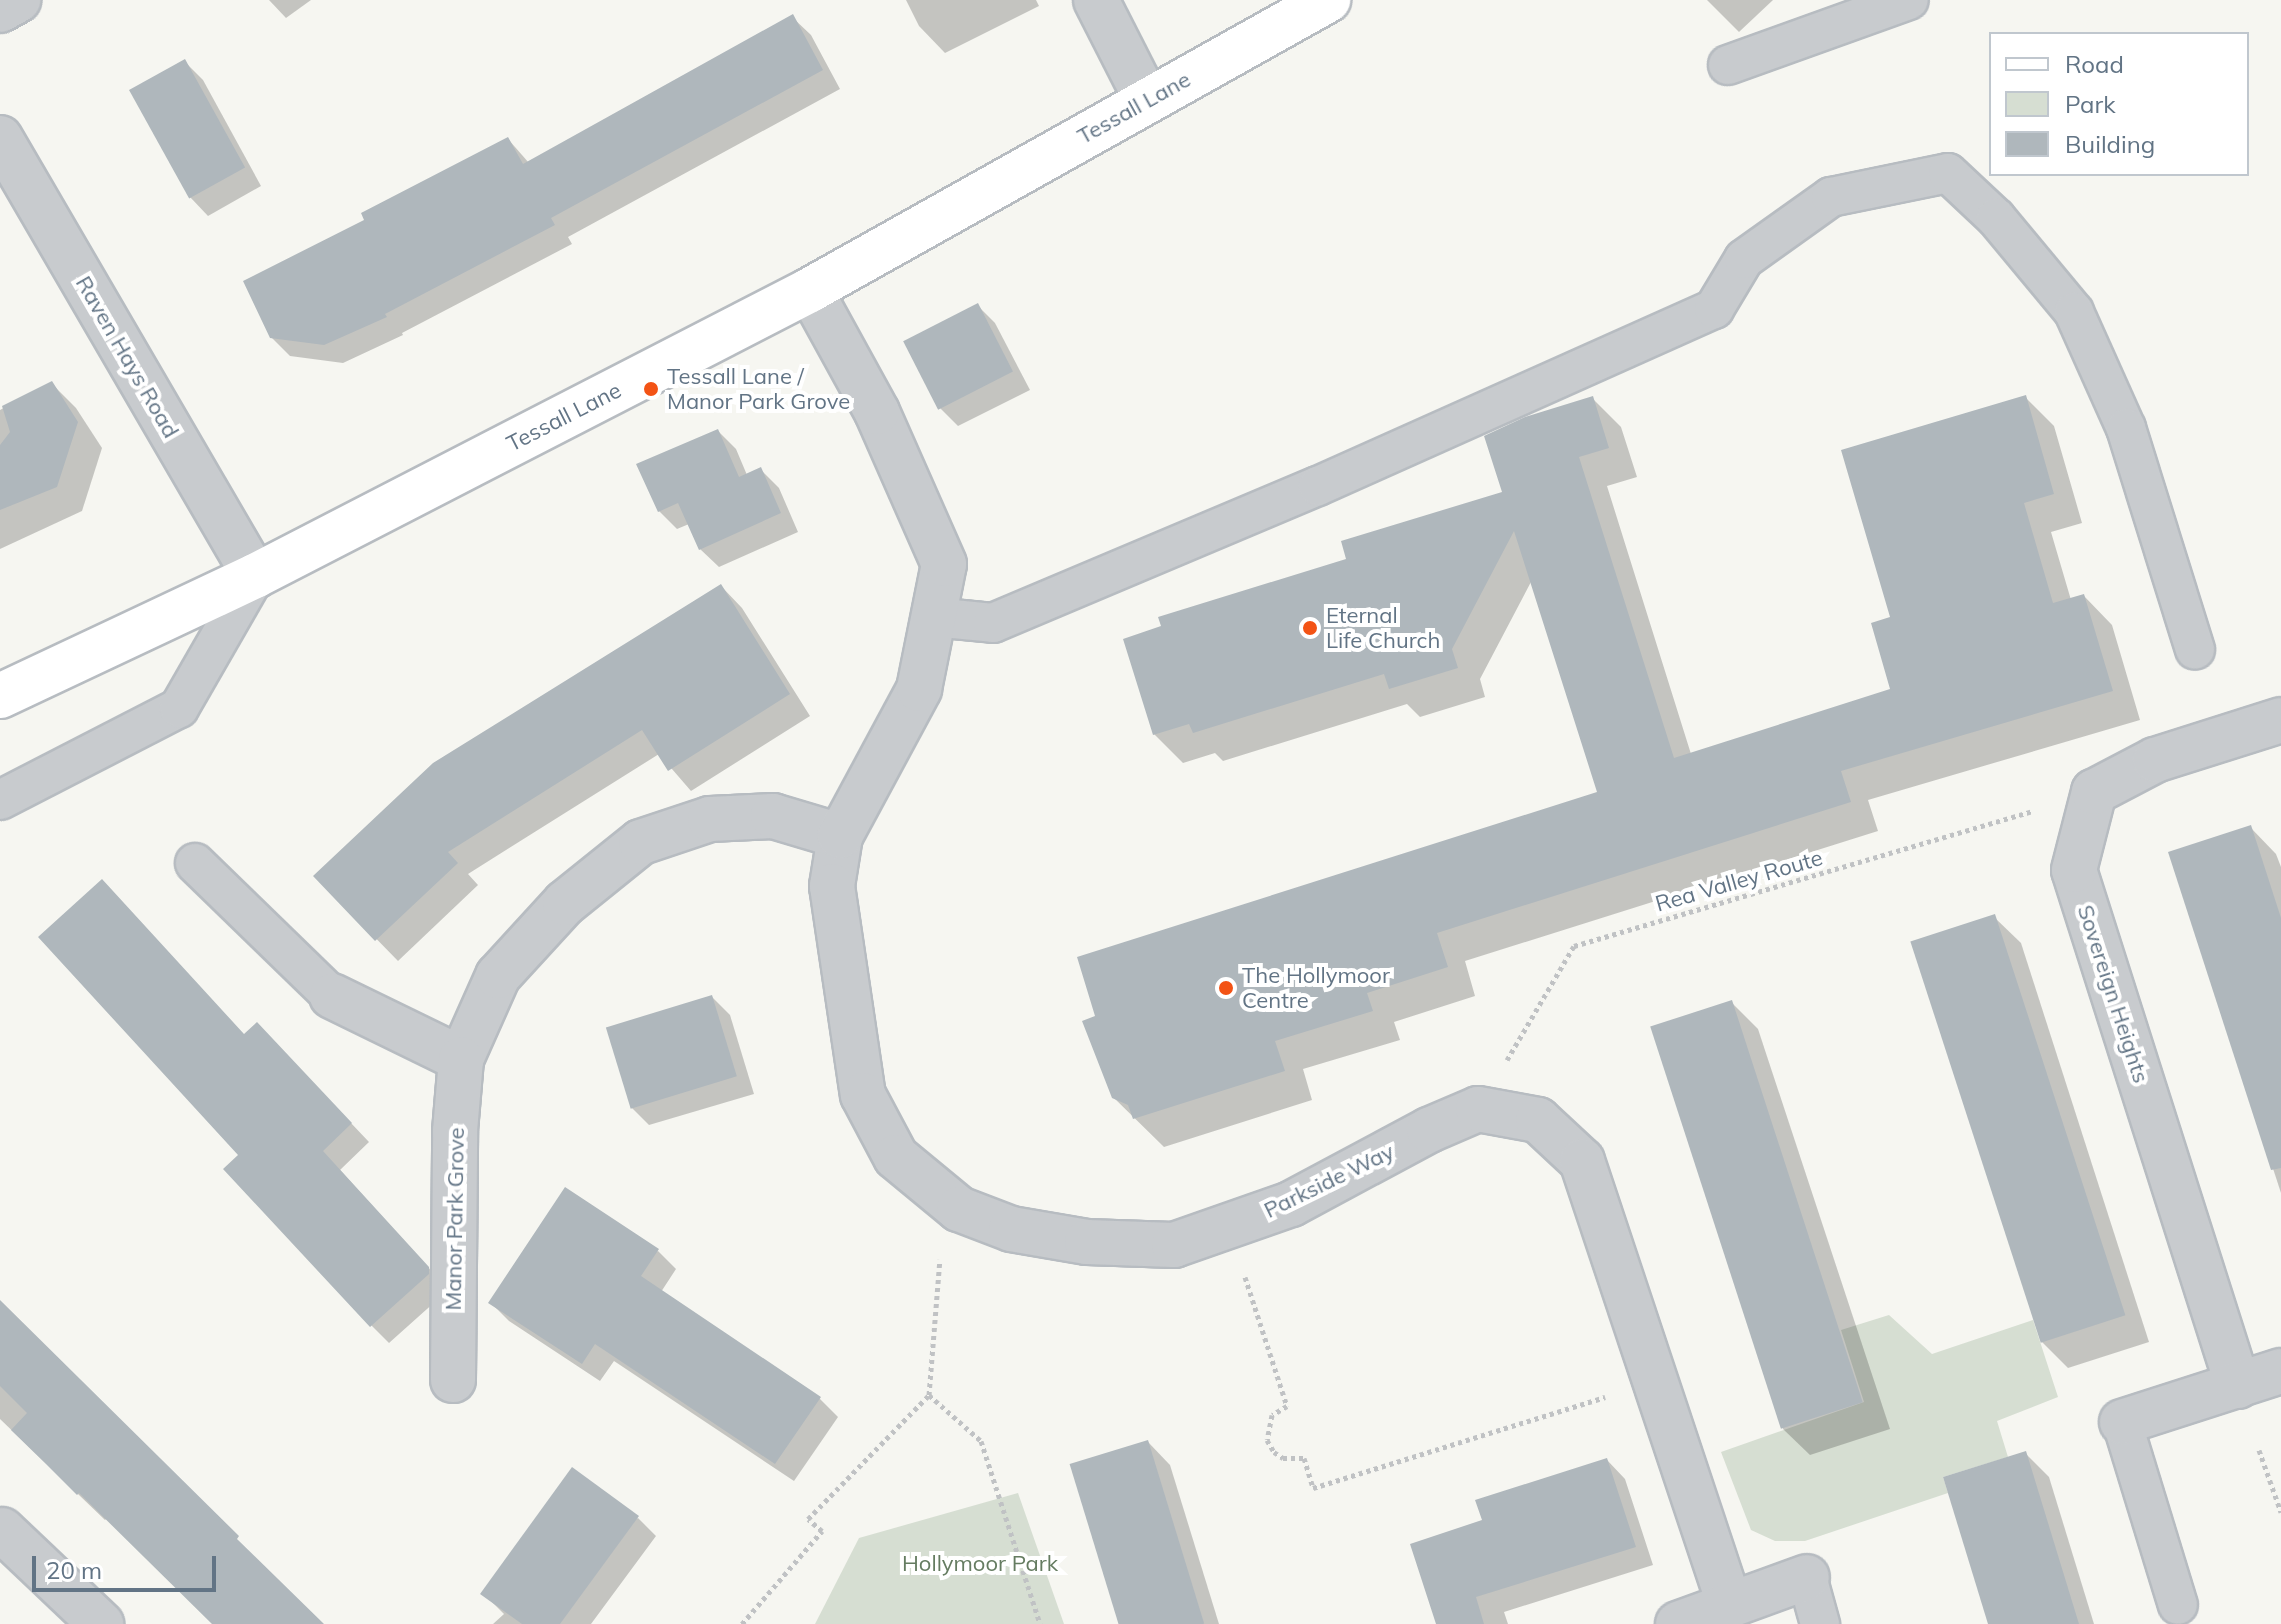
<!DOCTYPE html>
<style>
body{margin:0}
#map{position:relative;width:2281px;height:1624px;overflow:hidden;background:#f6f6f1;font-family:Mulish,sans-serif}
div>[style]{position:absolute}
.green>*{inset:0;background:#d6ded2}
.shadow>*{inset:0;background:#0003}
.building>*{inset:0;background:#afb7bc;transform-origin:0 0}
.path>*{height:5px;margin-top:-2.5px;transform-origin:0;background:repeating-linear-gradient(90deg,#c0c2c4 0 4px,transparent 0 8px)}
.roads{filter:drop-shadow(2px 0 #b7bcc1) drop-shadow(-2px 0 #b7bcc1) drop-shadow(0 2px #b7bcc1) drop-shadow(0 -2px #b7bcc1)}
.lane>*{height:38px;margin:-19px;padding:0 19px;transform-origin:19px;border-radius:19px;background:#c8cbce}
.street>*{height:44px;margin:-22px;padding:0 22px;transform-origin:22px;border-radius:22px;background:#c8cbce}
.secondary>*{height:44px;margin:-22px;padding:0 22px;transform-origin:22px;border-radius:22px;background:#fff}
.dots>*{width:22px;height:22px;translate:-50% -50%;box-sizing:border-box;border:4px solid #fff;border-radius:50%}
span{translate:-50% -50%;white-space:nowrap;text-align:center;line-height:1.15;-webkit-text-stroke:8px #fff;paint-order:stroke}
.street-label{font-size:22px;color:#627485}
.poi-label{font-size:22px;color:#627485}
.left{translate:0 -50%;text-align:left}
.park-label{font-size:22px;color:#657c61}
.legend{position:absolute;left:1989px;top:32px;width:260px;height:144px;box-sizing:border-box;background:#fff;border:2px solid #c0c7ce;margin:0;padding:10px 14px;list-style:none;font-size:24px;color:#627485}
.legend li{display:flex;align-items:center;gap:16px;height:40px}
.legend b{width:40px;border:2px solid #c0c7ce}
.scale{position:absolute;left:32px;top:1556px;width:184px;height:36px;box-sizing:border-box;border:4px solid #627485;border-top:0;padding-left:10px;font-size:24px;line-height:28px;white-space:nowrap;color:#627485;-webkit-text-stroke:6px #fff;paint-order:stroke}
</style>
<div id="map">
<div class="green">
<i style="clip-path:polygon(1889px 1315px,1932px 1354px,2033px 1320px,2058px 1397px,1997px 1421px,2008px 1457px,1943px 1477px,1948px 1493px,1805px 1541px,1775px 1541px,1751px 1530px,1721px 1452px,1864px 1402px,1841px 1330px)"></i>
<i style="clip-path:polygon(1018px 1493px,1064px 1624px,815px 1624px,859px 1538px)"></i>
</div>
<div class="shadow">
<i style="clip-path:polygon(269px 0,311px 0,286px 18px)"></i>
<i style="clip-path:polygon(906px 0,1036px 0,1039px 6px,945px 53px,919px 26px)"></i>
<i style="clip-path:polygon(1707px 0,1773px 0,1739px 32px)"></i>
<i style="clip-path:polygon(792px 17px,811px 35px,840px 89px,568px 237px,572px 244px,402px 333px,403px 335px,343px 363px,290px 356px,271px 337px,367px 221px,508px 139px,529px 163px)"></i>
<i style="clip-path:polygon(185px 62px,203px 80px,261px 186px,208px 216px,190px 197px)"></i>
<i style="clip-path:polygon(977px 305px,995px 323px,1030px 390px,958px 426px,940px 408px)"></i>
<i style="clip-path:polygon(51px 383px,76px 408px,102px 448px,82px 511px,0 549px,0 410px)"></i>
<i style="clip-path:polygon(2025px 397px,2054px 426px,2082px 523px,2051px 532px,2071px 600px,2084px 596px,2112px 625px,2140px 720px,1868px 800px,1878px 831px,1465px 961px,1475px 996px,1394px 1022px,1400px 1040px,1303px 1069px,1312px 1100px,1164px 1147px,1113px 1097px,1098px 1018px,1599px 794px,1532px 580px,1480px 679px,1485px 697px,1420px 717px,1407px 704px,1223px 761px,1215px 753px,1183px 763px,1154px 734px,1349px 560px,1505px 493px,1592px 398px,1621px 427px,1637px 477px,1607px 486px,1691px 754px,1893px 691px,1893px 619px)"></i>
<i style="clip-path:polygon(718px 431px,736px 449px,747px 475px,761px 470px,779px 488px,798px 532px,719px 567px,700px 549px,689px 524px,677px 529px,659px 511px)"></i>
<i style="clip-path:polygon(721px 586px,742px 608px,810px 716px,691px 791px,659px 754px,468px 874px,478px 885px,398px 961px,315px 876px)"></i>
<i style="clip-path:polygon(2250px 827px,2276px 854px,2281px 867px,2281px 1193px,2170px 854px)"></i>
<i style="clip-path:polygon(1994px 917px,2021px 943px,2149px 1342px,2068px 1368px,2041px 1341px)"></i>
<i style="clip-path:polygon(712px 997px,730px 1015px,754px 1094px,649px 1125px,631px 1107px)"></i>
<i style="clip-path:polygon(1731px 1002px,1758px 1029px,1890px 1429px,1810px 1455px,1783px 1429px)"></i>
<i style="clip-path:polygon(245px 1036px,275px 1043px,369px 1142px,340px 1170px,446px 1287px,446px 1292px,389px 1343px,371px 1325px,241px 1155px)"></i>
<i style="clip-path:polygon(658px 1251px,676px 1269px,661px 1292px,820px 1399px,838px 1417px,794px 1481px,614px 1361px,600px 1381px,509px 1321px,491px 1303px)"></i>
<i style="clip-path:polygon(0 1304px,321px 1624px,213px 1624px,107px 1518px,105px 1520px,0 1419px)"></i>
<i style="clip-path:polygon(1148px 1442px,1170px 1465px,1219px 1624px,1121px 1624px)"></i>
<i style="clip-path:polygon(2026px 1454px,2049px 1477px,2094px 1624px,1990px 1624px)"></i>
<i style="clip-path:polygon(1607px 1460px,1625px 1479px,1653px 1565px,1504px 1612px,1508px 1624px,1438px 1624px,1485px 1522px)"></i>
<i style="clip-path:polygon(638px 1518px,656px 1536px,591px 1624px,493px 1624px,504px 1614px,483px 1593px)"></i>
</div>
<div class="building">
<i style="clip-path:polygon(793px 14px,823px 70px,551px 218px,555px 225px,385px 314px,387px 317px,324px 345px,270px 338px,243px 281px,364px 220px,361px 213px,508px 137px,523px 164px)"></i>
<i style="left:185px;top:59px;width:124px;height:64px;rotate:61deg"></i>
<i style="left:978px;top:303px;width:77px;height:84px;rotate:63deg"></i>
<i style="clip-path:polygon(52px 381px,78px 422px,57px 487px,0 510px,0 445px,10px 432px,2px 406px)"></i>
<i style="clip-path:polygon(2026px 395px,2054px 494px,2024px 503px,2053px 603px,2084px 594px,2113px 691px,1841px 771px,1851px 802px,1437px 933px,1448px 967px,1367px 993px,1373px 1011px,1275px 1041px,1285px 1071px,1133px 1119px,1128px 1105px,1112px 1098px,1082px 1021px,1095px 1016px,1077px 957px,1597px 792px,1514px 531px,1452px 649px,1458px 668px,1389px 689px,1384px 674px,1193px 733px,1189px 724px,1153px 735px,1123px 639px,1161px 626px,1158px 617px,1346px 559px,1341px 541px,1502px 492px,1484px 436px,1525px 417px,1593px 396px,1609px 448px,1579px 457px,1674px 758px,1890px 689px,1871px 623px,1890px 617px,1841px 450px)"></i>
<i style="clip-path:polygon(718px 429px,739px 477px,761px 467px,781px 513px,699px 550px,678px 503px,658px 512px,636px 464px)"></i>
<i style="clip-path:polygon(721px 584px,790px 694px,668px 771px,642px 730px,448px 852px,458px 863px,375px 941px,313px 876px,433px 763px)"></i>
<i style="clip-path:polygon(2251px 825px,2281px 918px,2281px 1168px,2271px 1170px,2168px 852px)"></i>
<i style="clip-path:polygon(102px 879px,244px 1034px,257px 1022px,352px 1123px,323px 1151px,429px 1267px,429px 1274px,370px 1327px,223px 1169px,238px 1155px,38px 937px)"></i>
<i style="left:1995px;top:914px;width:422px;height:89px;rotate:72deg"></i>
<i style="left:712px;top:995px;width:85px;height:111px;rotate:73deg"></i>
<i style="left:1732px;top:1000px;width:423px;height:86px;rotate:72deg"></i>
<i style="clip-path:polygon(565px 1187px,659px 1249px,641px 1276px,821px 1397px,775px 1464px,595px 1344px,582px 1364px,488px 1303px)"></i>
<i style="clip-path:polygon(0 1300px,239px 1536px,237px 1539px,324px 1624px,212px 1624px,79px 1493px,77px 1495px,46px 1464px,11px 1430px,27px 1413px,0 1386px)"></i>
<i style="left:1148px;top:1440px;width:192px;height:82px;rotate:73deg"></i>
<i style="clip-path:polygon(2026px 1451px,2079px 1624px,1988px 1624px,1943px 1477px)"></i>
<i style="clip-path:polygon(1607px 1458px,1636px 1547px,1476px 1597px,1484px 1624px,1436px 1624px,1410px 1544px,1482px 1520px,1475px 1500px)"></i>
<i style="clip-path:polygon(572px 1467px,639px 1516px,560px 1624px,522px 1624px,480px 1594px)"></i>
</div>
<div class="path">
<i style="left:1507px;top:1060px;width:132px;rotate:-59.6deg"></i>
<i style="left:1574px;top:946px;width:477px;rotate:-16.4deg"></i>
<i style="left:1245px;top:1277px;width:136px;rotate:72deg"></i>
<i style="left:1287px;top:1406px;width:17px;rotate:149deg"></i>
<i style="left:1272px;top:1415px;width:25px;rotate:101deg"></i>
<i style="left:1267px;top:1440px;width:14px;rotate:60deg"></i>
<i style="left:1274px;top:1452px;width:11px;rotate:34deg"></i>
<i style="left:1283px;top:1458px;width:21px"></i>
<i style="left:1304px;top:1458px;width:31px;rotate:73deg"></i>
<i style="left:1313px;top:1488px;width:306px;rotate:-17.3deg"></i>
<i style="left:929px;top:1395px;width:69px;rotate:41.5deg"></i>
<i style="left:981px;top:1441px;width:192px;rotate:72.1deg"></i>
<i style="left:2259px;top:1450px;width:66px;rotate:70.5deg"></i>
<i style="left:742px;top:1624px;width:123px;rotate:-49.3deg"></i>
<i style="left:822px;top:1531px;width:18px;rotate:-139deg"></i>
<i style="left:808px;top:1519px;width:173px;rotate:-45.7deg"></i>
<i style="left:929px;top:1395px;width:136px;rotate:-85.4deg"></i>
</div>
<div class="roads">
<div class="lane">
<i style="left:1728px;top:65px;width:192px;rotate:-19.8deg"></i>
<i style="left:933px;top:617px;width:60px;rotate:5.7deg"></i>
<i style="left:993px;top:623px;width:353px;rotate:-22.9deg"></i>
<i style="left:1318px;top:486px;width:434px;rotate:-24.1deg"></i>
<i style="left:1714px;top:309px;width:58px;rotate:-59deg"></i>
<i style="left:1744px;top:259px;width:107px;rotate:-35.5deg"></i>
<i style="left:1831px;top:197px;width:119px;rotate:-11.6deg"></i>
<i style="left:1948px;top:173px;width:66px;rotate:43.2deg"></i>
<i style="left:1996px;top:218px;width:122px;rotate:50.3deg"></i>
<i style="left:2074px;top:312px;width:127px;rotate:65.9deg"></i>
<i style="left:2126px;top:428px;width:232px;rotate:72.7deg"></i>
<i style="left:0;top:800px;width:201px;rotate:-27.2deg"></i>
<i style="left:179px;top:708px;width:152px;rotate:-60.1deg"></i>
<i style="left:195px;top:863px;width:191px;rotate:44.2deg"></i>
<i style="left:2122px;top:1422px;width:191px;rotate:73deg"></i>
<i style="left:1807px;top:1577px;width:49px;rotate:74.5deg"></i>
</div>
<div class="street">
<i style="left:1096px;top:0;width:112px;rotate:63deg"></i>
<i style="left:0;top:10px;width:21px;rotate:-29deg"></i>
<i style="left:0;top:138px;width:507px;rotate:59.79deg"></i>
<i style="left:840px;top:836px;width:51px;rotate:99.1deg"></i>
<i style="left:832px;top:886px;width:211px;rotate:81.6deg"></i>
<i style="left:863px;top:1095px;width:70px;rotate:62deg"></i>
<i style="left:896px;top:1157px;width:82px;rotate:39.5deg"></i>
<i style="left:959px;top:1209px;width:56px;rotate:21deg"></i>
<i style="left:1011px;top:1229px;width:77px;rotate:9.7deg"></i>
<i style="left:1087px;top:1242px;width:87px;rotate:2deg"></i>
<i style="left:1174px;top:1245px;width:124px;rotate:-19.3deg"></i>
<i style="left:1291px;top:1204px;width:157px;rotate:-28.2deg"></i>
<i style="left:1429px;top:1130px;width:53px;rotate:-23.2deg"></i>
<i style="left:1478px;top:1109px;width:61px;rotate:10.4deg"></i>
<i style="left:1538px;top:1120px;width:60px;rotate:43deg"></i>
<i style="left:1582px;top:1161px;width:467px;rotate:71.6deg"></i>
<i style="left:332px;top:996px;width:144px;rotate:26deg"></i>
<i style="left:461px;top:1059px;width:91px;rotate:-66deg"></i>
<i style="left:498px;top:976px;width:99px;rotate:-47.5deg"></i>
<i style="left:565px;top:903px;width:97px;rotate:-38.8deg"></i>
<i style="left:641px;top:842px;width:73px;rotate:-18.4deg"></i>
<i style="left:710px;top:819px;width:63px;rotate:-2.7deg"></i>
<i style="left:773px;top:816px;width:70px;rotate:16.6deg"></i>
<i style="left:840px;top:836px;width:167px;rotate:-61.7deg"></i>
<i style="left:919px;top:689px;width:127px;rotate:-78.7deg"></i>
<i style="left:944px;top:564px;width:166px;rotate:-113.8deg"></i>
<i style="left:877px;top:412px;width:139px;rotate:-118.8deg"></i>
<i style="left:453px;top:1380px;width:249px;rotate:-89.5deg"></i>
<i style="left:455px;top:1131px;width:72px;rotate:-85.2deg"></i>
<i style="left:2238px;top:1386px;width:541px;rotate:-107.63deg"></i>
<i style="left:2074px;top:870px;width:81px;rotate:-75.6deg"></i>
<i style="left:2094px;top:792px;width:69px;rotate:-27.7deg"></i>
<i style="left:2155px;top:760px;width:132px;rotate:-17.6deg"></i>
<i style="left:2122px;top:1422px;width:167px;rotate:-17.8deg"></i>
<i style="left:2px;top:1530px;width:137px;rotate:43.5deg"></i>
<i style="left:1678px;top:1624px;width:137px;rotate:-20deg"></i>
</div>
<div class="secondary">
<i style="left:0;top:696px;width:282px;rotate:-25.2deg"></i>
<i style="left:255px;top:576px;width:624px;rotate:-27.26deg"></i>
<i style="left:810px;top:290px;width:594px;rotate:-29.24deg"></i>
</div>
</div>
<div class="dots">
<i style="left:651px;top:389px;background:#f35315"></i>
<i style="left:1310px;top:628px;background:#f35315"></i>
<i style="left:1226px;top:988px;background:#f35315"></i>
</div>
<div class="street-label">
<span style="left:1134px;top:108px;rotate:-29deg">Tessall Lane</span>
<span style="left:127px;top:357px;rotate:60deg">Raven Hays Road</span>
<span style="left:564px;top:417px;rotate:-27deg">Tessall Lane</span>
<span style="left:1739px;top:881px;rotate:-16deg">Rea Valley Route</span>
<span style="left:2113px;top:994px;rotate:72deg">Sovereign Heights</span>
<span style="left:1329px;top:1181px;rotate:-26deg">Parkside Way</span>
<span style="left:455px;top:1219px;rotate:-89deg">Manor Park Grove</span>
</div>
<div class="poi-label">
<span class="left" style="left:667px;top:389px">Tessall Lane /<br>Manor Park Grove</span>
<span class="left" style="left:1326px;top:628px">Eternal<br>Life Church</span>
<span class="left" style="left:1242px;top:988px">The Hollymoor<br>Centre</span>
</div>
<div class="park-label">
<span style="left:980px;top:1564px">Hollymoor Park</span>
</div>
<ul class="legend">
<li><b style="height:10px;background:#fff"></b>Road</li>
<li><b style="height:22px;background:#d6ded2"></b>Park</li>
<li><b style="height:22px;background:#afb7bc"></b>Building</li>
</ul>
<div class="scale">20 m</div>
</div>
